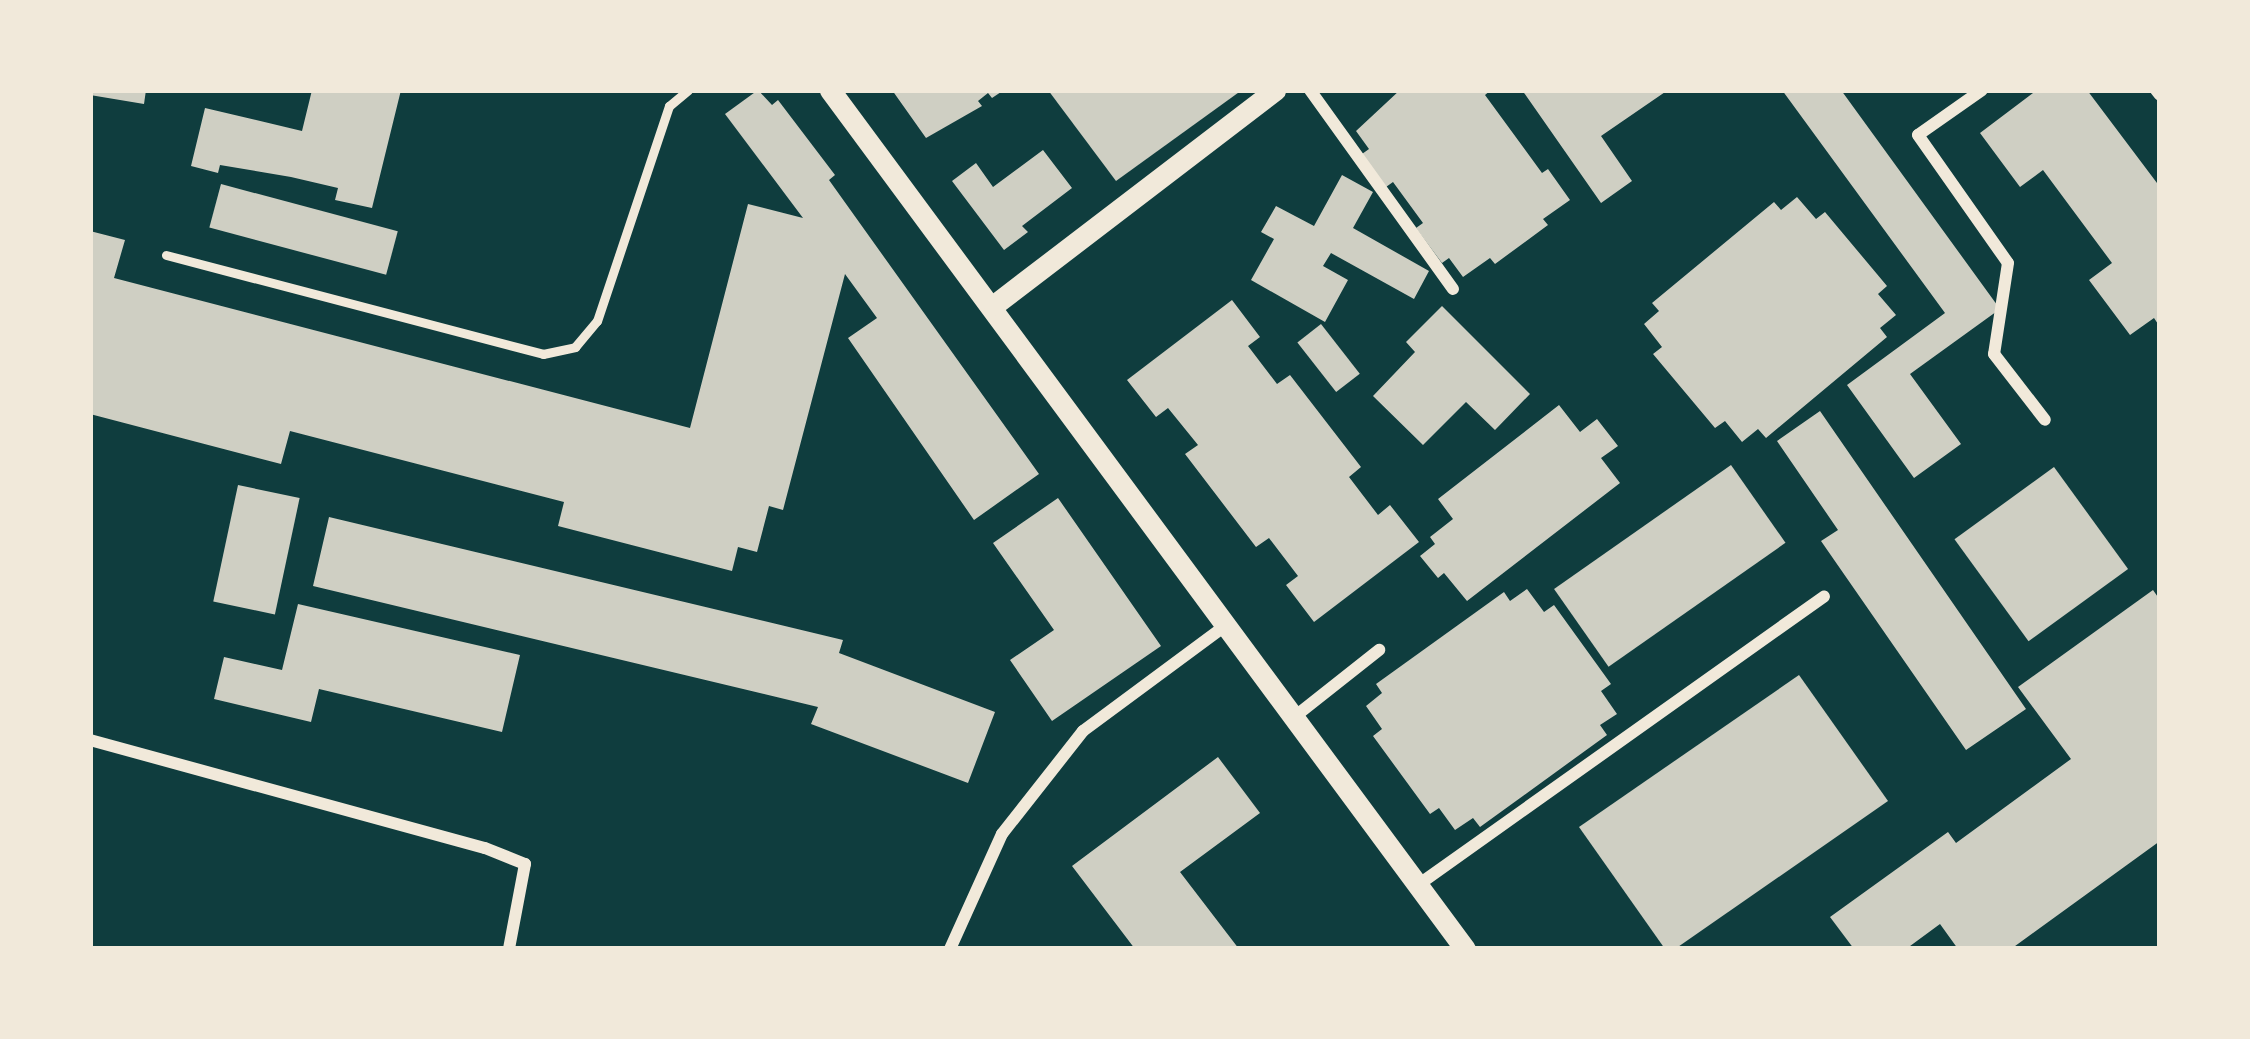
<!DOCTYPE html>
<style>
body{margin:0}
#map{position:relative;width:2250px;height:1039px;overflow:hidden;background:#0f3d3e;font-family:Manrope,sans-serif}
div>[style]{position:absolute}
.building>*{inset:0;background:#cfcfc3;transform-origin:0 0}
.service>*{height:9px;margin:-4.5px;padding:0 4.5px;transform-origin:4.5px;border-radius:4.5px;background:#f1e9da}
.minor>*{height:12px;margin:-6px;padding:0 6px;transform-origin:6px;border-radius:6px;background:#f1e9da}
.tertiary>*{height:21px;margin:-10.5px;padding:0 10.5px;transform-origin:10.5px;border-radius:10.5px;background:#f1e9da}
span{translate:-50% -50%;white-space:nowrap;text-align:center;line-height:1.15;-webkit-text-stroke:12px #f1e9da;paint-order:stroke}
.frame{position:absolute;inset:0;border:93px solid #f1e9da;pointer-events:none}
</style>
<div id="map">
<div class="building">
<i style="clip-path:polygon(90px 90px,146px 90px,144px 104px,90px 95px)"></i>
<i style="clip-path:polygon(312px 90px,401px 90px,372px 208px,335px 200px,338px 188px,291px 177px,220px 165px,218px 173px,191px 166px,205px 108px,302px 131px)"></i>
<i style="clip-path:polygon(758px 90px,772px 105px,778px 100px,835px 175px,829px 180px,1039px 474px,974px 520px,848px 338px,877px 318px,845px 274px,783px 510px,769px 506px,757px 552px,738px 547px,732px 571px,558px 526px,564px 502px,290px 431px,281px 464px,90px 414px,90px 231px,125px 240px,114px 278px,690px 428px,748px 204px,803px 218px,725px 114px)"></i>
<i style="clip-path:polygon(892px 90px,1004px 90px,992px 98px,988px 93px,978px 101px,982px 106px,926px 138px)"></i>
<i style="clip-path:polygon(1048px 90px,1242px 90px,1116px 181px)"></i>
<i style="clip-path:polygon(1400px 90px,1491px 90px,1485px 95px,1542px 173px,1548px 169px,1570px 200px,1543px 219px,1548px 225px,1495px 264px,1490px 258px,1463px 277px,1449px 258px,1442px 263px,1416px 228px,1423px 223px,1393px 182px,1386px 187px,1362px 154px,1369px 149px,1356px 131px)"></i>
<i style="clip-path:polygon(1522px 90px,1668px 90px,1601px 136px,1632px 181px,1601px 203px)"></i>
<i style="clip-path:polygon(1782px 90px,1841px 90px,2000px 309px,1910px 374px,1961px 444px,1914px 478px,1847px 385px,1945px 313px)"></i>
<i style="clip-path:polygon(2037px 90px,2087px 90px,2160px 187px,2160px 327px,2154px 318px,2130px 335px,2089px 280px,2112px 263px,2043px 170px,2020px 187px,1980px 133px)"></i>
<i style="clip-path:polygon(1043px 150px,1072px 188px,1022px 226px,1028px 232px,1004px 250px,952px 181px,976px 163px,993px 187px)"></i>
<i style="clip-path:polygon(1342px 175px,1373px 192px,1353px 228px,1429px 271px,1414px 299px,1331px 253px,1323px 266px,1348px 280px,1325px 322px,1251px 280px,1274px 239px,1261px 232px,1276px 206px,1314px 226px)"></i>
<i style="left:221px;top:184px;width:183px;height:45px;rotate:15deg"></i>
<i style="clip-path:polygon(1797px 197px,1816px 219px,1825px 212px,1887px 286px,1878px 294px,1896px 315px,1880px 328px,1887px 337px,1766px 438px,1758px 429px,1742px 442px,1725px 421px,1715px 428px,1653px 354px,1662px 347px,1644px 324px,1659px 311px,1652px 303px,1774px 202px,1781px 210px)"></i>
<i style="clip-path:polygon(1232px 300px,1260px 337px,1248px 346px,1277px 384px,1290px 375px,1361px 467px,1349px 477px,1378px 515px,1390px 505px,1419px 542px,1314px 622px,1286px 585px,1298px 576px,1269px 538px,1256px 547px,1185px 454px,1198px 445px,1168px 408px,1156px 417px,1127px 380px)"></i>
<i style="clip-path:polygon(1442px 306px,1530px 394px,1495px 430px,1466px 402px,1423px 445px,1373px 396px,1415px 352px,1406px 342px)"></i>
<i style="left:1321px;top:324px;width:63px;height:30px;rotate:52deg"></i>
<i style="clip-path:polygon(1559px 405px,1580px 432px,1597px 419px,1618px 446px,1601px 458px,1620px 483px,1467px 601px,1444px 573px,1438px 578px,1420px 556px,1435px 544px,1430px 537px,1453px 519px,1438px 499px)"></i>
<i style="clip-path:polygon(1820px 411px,2026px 709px,1966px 750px,1821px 541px,1838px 530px,1777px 441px)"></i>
<i style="left:1731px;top:465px;width:95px;height:216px;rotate:55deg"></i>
<i style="left:2054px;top:467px;width:126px;height:123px;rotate:54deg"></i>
<i style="left:238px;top:485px;width:63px;height:119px;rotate:12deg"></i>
<i style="clip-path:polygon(1058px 498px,1161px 646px,1052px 721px,1010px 660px,1054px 630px,993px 543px)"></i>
<i style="clip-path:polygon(329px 517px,843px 640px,839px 653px,995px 712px,968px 783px,811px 724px,818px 707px,313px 586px)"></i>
<i style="clip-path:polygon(1527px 589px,1544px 612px,1554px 605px,1611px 684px,1601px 691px,1617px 714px,1600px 725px,1607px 735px,1480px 827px,1473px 818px,1455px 830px,1439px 808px,1430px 814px,1373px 736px,1382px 729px,1366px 706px,1382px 693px,1376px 684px,1504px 592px,1510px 601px)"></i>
<i style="clip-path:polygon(2153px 590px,2160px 600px,2160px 841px,2011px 949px,1958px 949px,1940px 924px,1906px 949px,1854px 949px,1830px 917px,1948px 832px,1956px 843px,2071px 759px,2018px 687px)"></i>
<i style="clip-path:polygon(298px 604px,520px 655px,502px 732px,319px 689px,311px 722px,214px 699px,224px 657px,282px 670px)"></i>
<i style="clip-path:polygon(1799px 675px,1888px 801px,1675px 949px,1665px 949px,1579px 827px)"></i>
<i style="clip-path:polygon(1218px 757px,1260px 813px,1180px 872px,1239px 949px,1135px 949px,1072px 866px)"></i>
</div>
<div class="service">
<i style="left:166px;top:255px;width:390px;rotate:14.7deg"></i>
<i style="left:543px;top:354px;width:33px;rotate:-12deg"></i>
<i style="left:575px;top:347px;width:34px;rotate:-50deg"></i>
<i style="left:597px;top:321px;width:227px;rotate:-71.5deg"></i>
<i style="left:669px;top:106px;width:25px;rotate:-40deg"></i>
</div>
<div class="minor">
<i style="left:1310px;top:90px;width:245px;rotate:54.3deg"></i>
<i style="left:1982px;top:90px;width:78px;rotate:144.9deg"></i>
<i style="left:1918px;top:135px;width:156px;rotate:54.9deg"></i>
<i style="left:2008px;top:263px;width:92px;rotate:98.7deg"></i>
<i style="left:1994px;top:354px;width:83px;rotate:52.3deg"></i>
<i style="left:2156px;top:90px;width:6px;rotate:51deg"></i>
<i style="left:1293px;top:718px;width:110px;rotate:-38.3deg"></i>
<i style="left:90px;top:740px;width:409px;rotate:15.3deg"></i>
<i style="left:485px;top:848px;width:43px;rotate:21.8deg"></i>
<i style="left:525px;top:864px;width:86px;rotate:100.7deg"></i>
<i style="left:1418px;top:885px;width:498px;rotate:-35.4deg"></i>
<i style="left:950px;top:949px;width:126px;rotate:-65.7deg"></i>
<i style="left:1002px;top:834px;width:131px;rotate:-51.8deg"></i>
<i style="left:1083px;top:731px;width:178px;rotate:-36.5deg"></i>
</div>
<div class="tertiary">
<i style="left:830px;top:90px;width:1068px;rotate:53.53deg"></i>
<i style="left:994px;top:305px;width:354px;rotate:-37.4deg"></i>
</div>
<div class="frame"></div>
</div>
